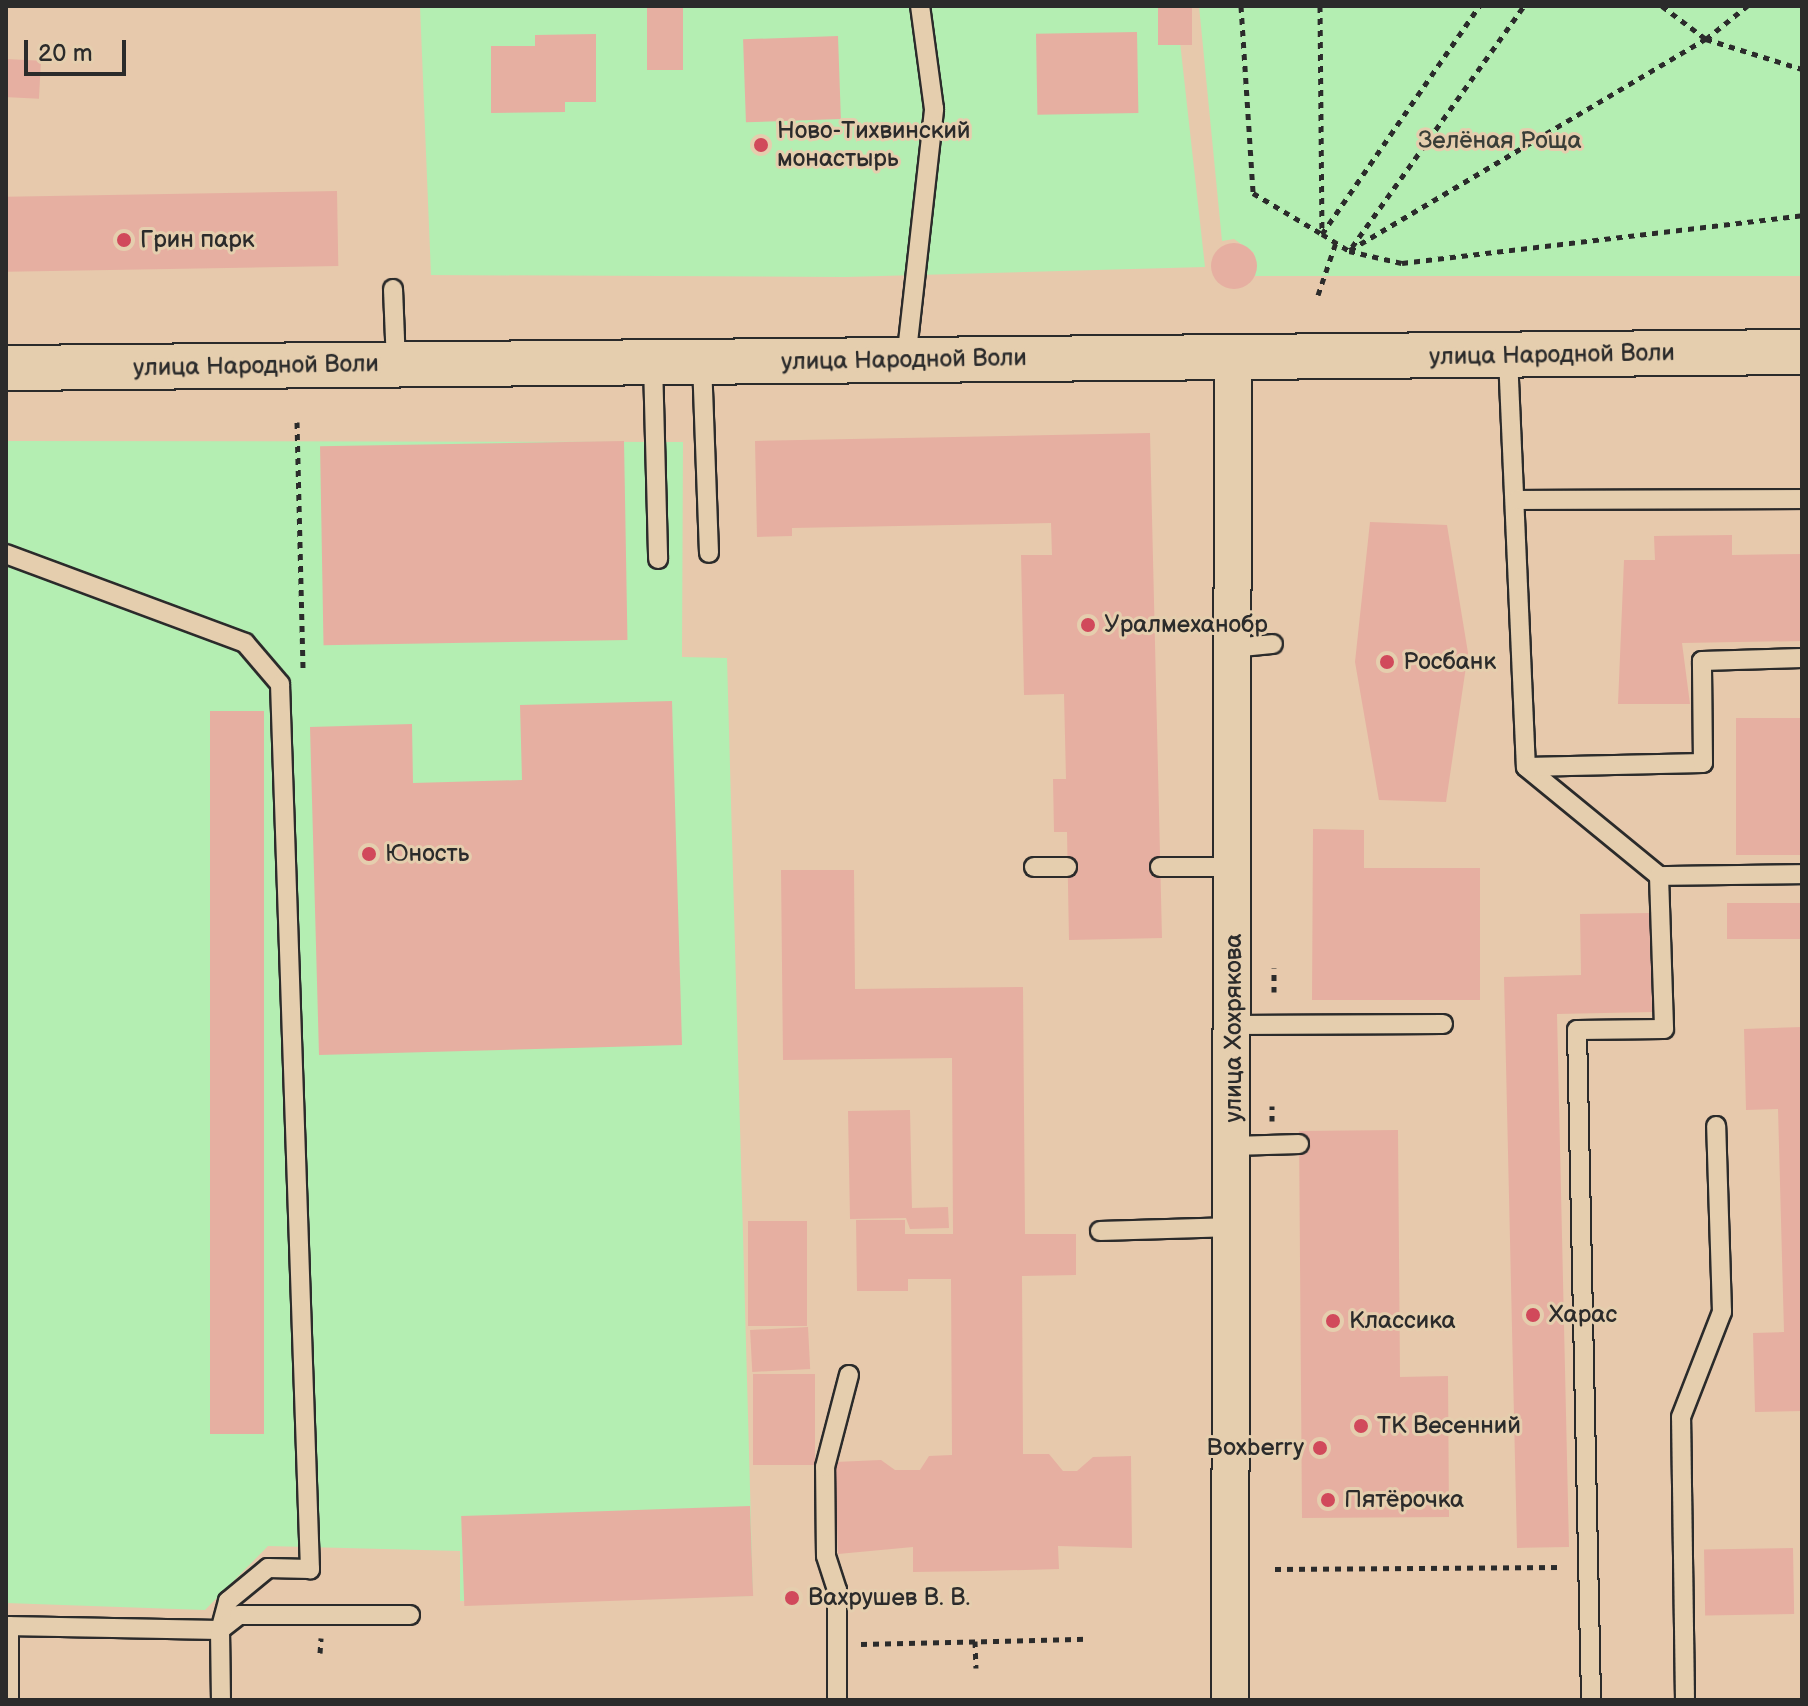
<!DOCTYPE html>
<meta charset="utf-8">
<style>
body{margin:0}
#map{position:relative;width:1808px;height:1706px;overflow:hidden;background:#e7c9ac;font-family:"Balsamiq Sans",sans-serif}
div>[style]{position:absolute}
.green>*{inset:0;background:#b4eeb2}
.building>*{inset:0;background:#e6afa1;transform-origin:0 0}
.round{border-radius:50%}
.path>*{height:5px;margin-top:-2.5px;transform-origin:0;background:repeating-linear-gradient(90deg,#2b2b2b 0 6px,transparent 0 12px)}
.roads{filter:drop-shadow(2px 0 #2b2b2b) drop-shadow(-2px 0 #2b2b2b) drop-shadow(0 2px #2b2b2b) drop-shadow(0 -2px #2b2b2b)}
.lane>*{height:18px;margin:-9px;padding:0 9px;transform-origin:9px;border-radius:9px;background:#e5ceae}
.street>*{height:36px;margin:-18px;padding:0 18px;transform-origin:18px;border-radius:18px;background:#e5ceae}
.secondary>*{height:44px;margin:-22px;padding:0 22px;transform-origin:22px;border-radius:22px;background:#e5ceae}
.dots>*{width:22px;height:22px;translate:-50% -50%;box-sizing:border-box;border:4px solid #e5ceae;border-radius:50%}
span{translate:-50% -50%;white-space:nowrap;text-align:center;line-height:1.15;-webkit-text-stroke:6px #e5ceae;paint-order:stroke}
.poi-label{font-size:24px;color:#2b2b2b}
.left{translate:0 -50%;text-align:left}
.right{translate:-100% -50%;text-align:right}
.park-label{font-size:24px;color:#393e38}
.street-label{font-size:24px;color:#2b2b2b}
.frame{position:absolute;inset:0;border:8px solid #2b2b2b;pointer-events:none}
.scale{position:absolute;left:24px;top:40px;width:102px;height:36px;box-sizing:border-box;border:4px solid #2b2b2b;border-top:0;padding-left:10px;font-size:24px;line-height:28px;white-space:nowrap;color:#2b2b2b;-webkit-text-stroke:6px #e5ceae;paint-order:stroke}
</style>
<div id="map">
<div class="green">
<i style="clip-path:polygon(420px 6px,1176px 6px,1205px 267px,845px 277px,431px 275px)"></i>
<i style="clip-path:polygon(1199px 6px,1802px 6px,1802px 276px,1255px 276px,1254px 253px,1234px 239px,1222px 241px)"></i>
<i style="clip-path:polygon(6px 441px,683px 442px,682px 657px,727px 658px,753px 1596px,460px 1601px,460px 1551px,268px 1546px,205px 1610px,6px 1603px)"></i>
</div>
<div class="building">
<i style="left:647px;top:6px;width:36px;height:64px"></i>
<i style="left:1158px;top:6px;width:34px;height:39px"></i>
<i style="left:1137px;top:32px;width:81px;height:101px;rotate:89deg"></i>
<i style="clip-path:polygon(596px 34px,596px 102px,565px 102px,565px 112px,491px 113px,491px 46px,535px 46px,535px 35px)"></i>
<i style="left:838px;top:36px;width:83px;height:95px;rotate:88deg"></i>
<i style="left:6px;top:59px;width:35px;height:38px;rotate:3deg"></i>
<i style="left:337px;top:191px;width:75px;height:331px;rotate:89deg"></i>
<i class="round" style="left:1211px;top:243px;width:46px;height:46px"></i>
<i style="clip-path:polygon(1150px 433px,1162px 938px,1069px 940px,1067px 832px,1054px 832px,1053px 779px,1066px 779px,1064px 694px,1024px 695px,1021px 555px,1052px 555px,1051px 523px,792px 528px,792px 536px,757px 537px,755px 441px)"></i>
<i style="left:624px;top:441px;width:199px;height:304px;rotate:89deg"></i>
<i style="clip-path:polygon(1370px 522px,1447px 525px,1468px 653px,1446px 802px,1379px 800px,1355px 662px)"></i>
<i style="clip-path:polygon(1732px 535px,1732px 555px,1802px 554px,1802px 641px,1682px 643px,1690px 704px,1618px 704px,1624px 560px,1655px 560px,1654px 536px)"></i>
<i style="clip-path:polygon(672px 701px,682px 1045px,319px 1055px,310px 727px,412px 724px,413px 783px,522px 780px,520px 705px)"></i>
<i style="left:210px;top:711px;width:54px;height:723px"></i>
<i style="left:1802px;top:718px;width:137px;height:66px;rotate:90deg"></i>
<i style="clip-path:polygon(1313px 829px,1364px 830px,1364px 868px,1480px 868px,1480px 1000px,1312px 1000px)"></i>
<i style="clip-path:polygon(781px 870px,854px 870px,855px 989px,1023px 987px,1025px 1234px,1076px 1234px,1076px 1275px,1022px 1276px,1023px 1454px,1049px 1454px,1063px 1471px,1077px 1471px,1093px 1457px,1131px 1456px,1132px 1548px,1058px 1546px,1059px 1569px,984px 1571px,913px 1572px,913px 1547px,838px 1554px,835px 1462px,881px 1460px,895px 1470px,920px 1470px,929px 1456px,952px 1455px,951px 1279px,908px 1279px,908px 1291px,857px 1291px,856px 1220px,905px 1220px,905px 1234px,953px 1234px,952px 1058px,783px 1060px)"></i>
<i style="left:1802px;top:903px;width:36px;height:75px;rotate:90deg"></i>
<i style="clip-path:polygon(1650px 913px,1652px 1012px,1557px 1014px,1569px 1547px,1517px 1548px,1504px 977px,1581px 975px,1580px 914px)"></i>
<i style="clip-path:polygon(1802px 1027px,1802px 1411px,1755px 1412px,1753px 1333px,1784px 1332px,1778px 1109px,1746px 1110px,1744px 1029px)"></i>
<i style="clip-path:polygon(910px 1110px,912px 1208px,948px 1207px,949px 1228px,910px 1229px,906px 1218px,850px 1219px,848px 1111px)"></i>
<i style="clip-path:polygon(1398px 1130px,1400px 1377px,1448px 1376px,1449px 1517px,1302px 1518px,1299px 1131px)"></i>
<i style="left:748px;top:1221px;width:59px;height:105px"></i>
<i style="left:808px;top:1327px;width:42px;height:58px;rotate:87deg"></i>
<i style="left:753px;top:1374px;width:62px;height:91px"></i>
<i style="left:750px;top:1506px;width:90px;height:289px;rotate:88deg"></i>
<i style="left:1793px;top:1548px;width:66px;height:89px;rotate:89deg"></i>
</div>
<div class="path">
<i style="left:1241px;top:6px;width:187px;rotate:86.3deg"></i>
<i style="left:1253px;top:193px;width:80px;rotate:30.7deg"></i>
<i style="left:1322px;top:234px;width:277px;rotate:-55.4deg"></i>
<i style="left:1320px;top:6px;width:228px;rotate:89.5deg"></i>
<i style="left:1322px;top:234px;width:32px;rotate:32deg"></i>
<i style="left:1349px;top:251px;width:54px;rotate:12.8deg"></i>
<i style="left:1402px;top:263px;width:403px;rotate:-6.8deg"></i>
<i style="left:1662px;top:6px;width:55px;rotate:36.9deg"></i>
<i style="left:1706px;top:39px;width:101px;rotate:17.4deg"></i>
<i style="left:1352px;top:247px;width:296px;rotate:-54.5deg"></i>
<i style="left:1350px;top:250px;width:414px;rotate:-30.7deg"></i>
<i style="left:1706px;top:39px;width:53px;rotate:-38.8deg"></i>
<i style="left:1318px;top:295px;width:56px;rotate:-71.2deg"></i>
<i style="left:297px;top:422px;width:251px;rotate:88.6deg"></i>
<i style="left:1274px;top:992px;width:24px;rotate:-90deg"></i>
<i style="left:1272px;top:1121px;width:15px;rotate:-90deg"></i>
<i style="left:1275px;top:1569px;width:287px;rotate:-0.4deg"></i>
<i style="left:975px;top:1641px;width:27px;rotate:88deg"></i>
<i style="left:861px;top:1644px;width:226px;rotate:-1.3deg"></i>
<i style="left:320px;top:1653px;width:15px;rotate:-86deg"></i>
</div>
<div class="roads">
<div class="lane">
<i style="left:393px;top:289px;width:76px;rotate:87.7deg"></i>
<i style="left:1508px;top:357px;width:410px;rotate:87.5deg"></i>
<i style="left:1526px;top:767px;width:172px;rotate:39.3deg"></i>
<i style="left:1659px;top:876px;width:153px;rotate:88.1deg"></i>
<i style="left:1664px;top:1029px;width:87px;rotate:179.3deg"></i>
<i style="left:1577px;top:1030px;width:670px;rotate:88.8deg"></i>
<i style="left:906px;top:360px;width:253px;rotate:-83.6deg"></i>
<i style="left:934px;top:109px;width:104px;rotate:-97.7deg"></i>
<i style="left:702px;top:362px;width:191px;rotate:87.9deg"></i>
<i style="left:653px;top:363px;width:196px;rotate:88.5deg"></i>
<i style="left:1517px;top:500px;width:285px;rotate:-0.2deg"></i>
<i style="left:6px;top:554px;width:255px;rotate:20.4deg"></i>
<i style="left:245px;top:643px;width:54px;rotate:49.5deg"></i>
<i style="left:280px;top:684px;width:886px;rotate:88.06deg"></i>
<i style="left:310px;top:1569px;width:42px;rotate:-178.6deg"></i>
<i style="left:268px;top:1568px;width:52px;rotate:140.5deg"></i>
<i style="left:228px;top:1601px;width:30px;rotate:105deg"></i>
<i style="left:220px;top:1630px;width:70px;rotate:89.2deg"></i>
<i style="left:1233px;top:648px;width:40px;rotate:-5.7deg"></i>
<i style="left:1526px;top:767px;width:177px;rotate:-1.3deg"></i>
<i style="left:1703px;top:763px;width:102px;rotate:-90.6deg"></i>
<i style="left:1702px;top:661px;width:100px;rotate:-1.7deg"></i>
<i style="left:1034px;top:867px;width:33px"></i>
<i style="left:1160px;top:867px;width:73px"></i>
<i style="left:1659px;top:876px;width:143px;rotate:-0.8deg"></i>
<i style="left:1234px;top:1025px;width:209px;rotate:-0.3deg"></i>
<i style="left:1234px;top:1146px;width:65px;rotate:-1.8deg"></i>
<i style="left:1100px;top:1231px;width:134px;rotate:-1.7deg"></i>
<i style="left:6px;top:1626px;width:214px;rotate:1.1deg"></i>
<i style="left:220px;top:1630px;width:24px;rotate:-38deg"></i>
<i style="left:239px;top:1615px;width:171px"></i>
<i style="left:9px;top:1626px;width:74px;rotate:90deg"></i>
<i style="left:837px;top:1700px;width:110px;rotate:-90deg"></i>
<i style="left:837px;top:1590px;width:36px;rotate:-108deg"></i>
<i style="left:826px;top:1556px;width:89px;rotate:-90.6deg"></i>
<i style="left:825px;top:1467px;width:95px;rotate:-75.4deg"></i>
<i style="left:1685px;top:1700px;width:283px;rotate:-90.8deg"></i>
<i style="left:1681px;top:1417px;width:113px;rotate:-68.7deg"></i>
<i style="left:1722px;top:1312px;width:186px;rotate:-91.8deg"></i>
</div>
<div class="street">
<i style="left:1230px;top:1700px;width:1343px;rotate:-89.87deg"></i>
</div>
<div class="secondary">
<i style="left:6px;top:368px;width:1796px;rotate:-0.51deg"></i>
</div>
</div>
<div class="dots">
<i style="left:761px;top:145px;background:#d1495b"></i>
<i style="left:124px;top:240px;background:#d1495b"></i>
<i style="left:1088px;top:625px;background:#d1495b"></i>
<i style="left:1387px;top:662px;background:#d1495b"></i>
<i style="left:369px;top:854px;background:#d1495b"></i>
<i style="left:1533px;top:1315px;background:#d1495b"></i>
<i style="left:1333px;top:1321px;background:#d1495b"></i>
<i style="left:1361px;top:1426px;background:#d1495b"></i>
<i style="left:1320px;top:1448px;background:#d1495b"></i>
<i style="left:1328px;top:1500px;background:#d1495b"></i>
<i style="left:792px;top:1598px;background:#d1495b"></i>
</div>
<div class="poi-label">
<span class="left" style="left:777px;top:145px">Ново-Тихвинский<br>монастырь</span>
<span class="left" style="left:140px;top:240px">Грин парк</span>
<span class="left" style="left:1104px;top:625px">Уралмеханобр</span>
<span class="left" style="left:1403px;top:662px">Росбанк</span>
<span class="left" style="left:385px;top:854px">Юность</span>
<span class="left" style="left:1549px;top:1315px">Харас</span>
<span class="left" style="left:1349px;top:1321px">Классика</span>
<span class="left" style="left:1377px;top:1426px">ТК Весенний</span>
<span class="right" style="left:1304px;top:1448px">Boxberry</span>
<span class="left" style="left:1344px;top:1500px">Пятёрочка</span>
<span class="left" style="left:808px;top:1598px">Вахрушев В. В.</span>
</div>
<div class="park-label">
<span style="left:1500px;top:141px">Зелёная Роща</span>
</div>
<div class="street-label">
<span style="left:1552px;top:355px;rotate:-1deg">улица Народной Воли</span>
<span style="left:904px;top:360px;rotate:-1deg">улица Народной Воли</span>
<span style="left:256px;top:366px;rotate:-1deg">улица Народной Воли</span>
<span style="left:1234px;top:1028px;rotate:-90deg">улица Хохрякова</span>
</div>
<div class="frame"></div>
<div class="scale">20 m</div>
</div>
